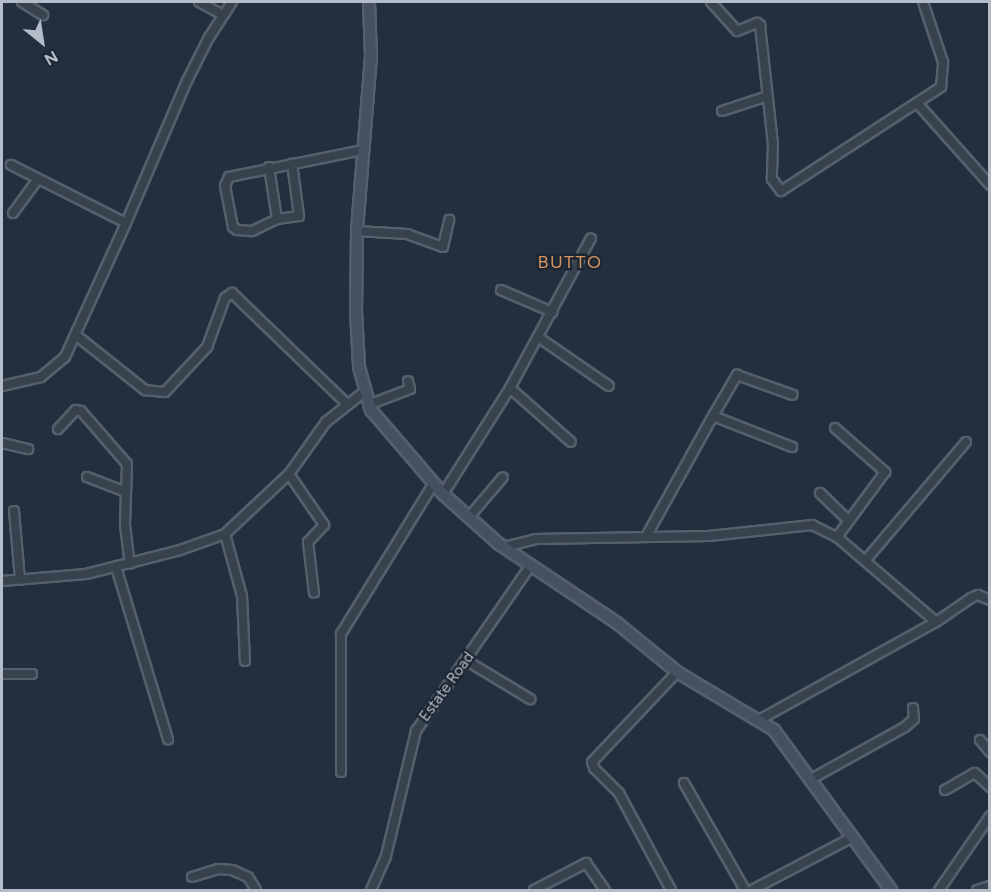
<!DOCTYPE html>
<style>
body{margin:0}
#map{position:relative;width:991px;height:892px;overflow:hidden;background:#242f3e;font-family:Figtree,sans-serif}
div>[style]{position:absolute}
.roads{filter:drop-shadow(2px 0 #565f6c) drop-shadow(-2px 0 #565f6c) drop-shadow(0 2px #565f6c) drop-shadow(0 -2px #565f6c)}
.street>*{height:8px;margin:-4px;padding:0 4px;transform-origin:4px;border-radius:4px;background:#38414e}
.secondary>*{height:10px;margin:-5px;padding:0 5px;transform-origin:5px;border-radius:5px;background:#465061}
span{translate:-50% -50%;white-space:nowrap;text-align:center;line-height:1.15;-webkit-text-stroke:5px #1d2633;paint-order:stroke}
.street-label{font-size:15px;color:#b4bcc9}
.quarter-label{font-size:18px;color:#d59563;letter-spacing:1.5px}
.frame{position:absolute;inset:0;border:3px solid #b4bcc9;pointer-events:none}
.north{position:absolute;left:12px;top:12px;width:60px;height:60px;-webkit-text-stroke:4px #1d2633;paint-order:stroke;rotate:150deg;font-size:16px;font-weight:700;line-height:24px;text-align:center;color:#b4bcc9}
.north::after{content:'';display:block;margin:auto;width:21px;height:27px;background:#b4bcc9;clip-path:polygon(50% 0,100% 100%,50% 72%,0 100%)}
</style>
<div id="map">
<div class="roads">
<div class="street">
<i style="left:22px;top:2px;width:25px;rotate:32deg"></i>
<i style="left:199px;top:2px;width:27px;rotate:28deg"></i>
<i style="left:711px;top:2px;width:39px;rotate:48deg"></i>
<i style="left:737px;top:31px;width:22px;rotate:-22deg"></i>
<i style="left:757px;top:23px;width:4px;rotate:34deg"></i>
<i style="left:760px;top:25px;width:120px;rotate:83.8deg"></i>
<i style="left:773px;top:144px;width:35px;rotate:92deg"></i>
<i style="left:772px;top:179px;width:15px;rotate:53deg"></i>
<i style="left:781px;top:191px;width:191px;rotate:-33deg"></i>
<i style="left:941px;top:87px;width:25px;rotate:-85deg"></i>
<i style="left:943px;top:62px;width:63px;rotate:-108.4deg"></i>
<i style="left:917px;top:103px;width:110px;rotate:48.3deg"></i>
<i style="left:722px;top:111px;width:48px;rotate:-18.1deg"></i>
<i style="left:269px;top:167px;width:53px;rotate:81.3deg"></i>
<i style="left:277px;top:219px;width:22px;rotate:-8deg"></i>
<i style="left:299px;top:216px;width:53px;rotate:-97.5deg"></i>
<i style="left:13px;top:213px;width:42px;rotate:-53.7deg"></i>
<i style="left:277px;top:219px;width:28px;rotate:154deg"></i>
<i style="left:252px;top:231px;width:15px;rotate:-176deg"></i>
<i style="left:237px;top:230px;width:5px;rotate:-143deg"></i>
<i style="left:233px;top:227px;width:42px;rotate:-101deg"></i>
<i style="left:225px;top:186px;width:10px;rotate:-66deg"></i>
<i style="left:229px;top:177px;width:137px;rotate:-11.4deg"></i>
<i style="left:126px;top:223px;width:155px;rotate:-66.8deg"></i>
<i style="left:187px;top:81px;width:47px;rotate:-63.4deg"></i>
<i style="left:208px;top:39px;width:44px;rotate:-57deg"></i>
<i style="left:357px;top:231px;width:50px;rotate:3.4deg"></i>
<i style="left:407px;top:234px;width:38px;rotate:20deg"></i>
<i style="left:443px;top:247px;width:28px;rotate:-77deg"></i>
<i style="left:501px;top:290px;width:56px;rotate:23.3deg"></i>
<i style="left:77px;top:336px;width:87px;rotate:38.5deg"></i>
<i style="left:145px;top:390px;width:20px;rotate:6deg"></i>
<i style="left:165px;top:392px;width:62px;rotate:-47deg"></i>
<i style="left:207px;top:347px;width:52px;rotate:-69.8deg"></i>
<i style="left:225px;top:298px;width:9px;rotate:-36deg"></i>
<i style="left:232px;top:293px;width:160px;rotate:44deg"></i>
<i style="left:538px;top:337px;width:86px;rotate:34.6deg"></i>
<i style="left:2px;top:386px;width:40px;rotate:-13deg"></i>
<i style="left:41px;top:377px;width:31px;rotate:-40deg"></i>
<i style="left:65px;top:357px;width:147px;rotate:-65.5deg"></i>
<i style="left:126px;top:223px;width:129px;rotate:-153.2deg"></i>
<i style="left:510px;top:388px;width:81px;rotate:41.5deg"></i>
<i style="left:368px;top:405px;width:45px;rotate:-20.9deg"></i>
<i style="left:410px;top:389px;width:8px;rotate:-104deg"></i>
<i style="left:713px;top:416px;width:48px;rotate:-59.7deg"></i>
<i style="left:737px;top:375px;width:59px;rotate:19.7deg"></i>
<i style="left:835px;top:428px;width:67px;rotate:41.3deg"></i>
<i style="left:885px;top:472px;width:81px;rotate:126.4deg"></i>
<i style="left:58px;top:429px;width:26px;rotate:-47deg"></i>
<i style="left:76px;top:410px;width:5px;rotate:11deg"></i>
<i style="left:81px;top:411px;width:70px;rotate:49deg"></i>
<i style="left:127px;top:464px;width:61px;rotate:91.9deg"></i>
<i style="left:125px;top:525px;width:39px;rotate:83deg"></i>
<i style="left:2px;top:443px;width:27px;rotate:13deg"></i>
<i style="left:289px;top:474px;width:62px;rotate:55.5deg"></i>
<i style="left:324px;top:525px;width:23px;rotate:133deg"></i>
<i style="left:308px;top:542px;width:51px;rotate:83.3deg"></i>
<i style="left:87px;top:477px;width:42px;rotate:21deg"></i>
<i style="left:820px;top:493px;width:40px;rotate:44deg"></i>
<i style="left:443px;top:494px;width:125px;rotate:-57.7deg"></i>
<i style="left:510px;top:388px;width:170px;rotate:-61.6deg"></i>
<i style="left:14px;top:511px;width:69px;rotate:85deg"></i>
<i style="left:469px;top:517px;width:52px;rotate:-49.6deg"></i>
<i style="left:225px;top:534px;width:64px;rotate:74.7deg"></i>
<i style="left:242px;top:596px;width:65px;rotate:87.4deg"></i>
<i style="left:647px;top:535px;width:136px;rotate:-61deg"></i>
<i style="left:713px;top:416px;width:85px;rotate:21.4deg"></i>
<i style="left:504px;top:547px;width:33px;rotate:-14deg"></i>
<i style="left:536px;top:539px;width:173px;rotate:-1deg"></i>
<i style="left:709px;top:536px;width:104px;rotate:-6.1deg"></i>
<i style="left:812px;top:525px;width:28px;rotate:26deg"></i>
<i style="left:837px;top:537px;width:130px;rotate:40.6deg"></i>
<i style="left:865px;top:561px;width:156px;rotate:-49.7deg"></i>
<i style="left:116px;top:567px;width:180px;rotate:73.2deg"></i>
<i style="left:2px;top:581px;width:84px;rotate:-4.8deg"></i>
<i style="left:86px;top:574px;width:97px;rotate:-14.3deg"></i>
<i style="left:180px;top:550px;width:48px;rotate:-19.6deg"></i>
<i style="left:225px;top:534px;width:88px;rotate:-43.2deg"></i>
<i style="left:289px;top:474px;width:64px;rotate:-54.6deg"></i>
<i style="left:326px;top:422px;width:48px;rotate:-38.3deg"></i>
<i style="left:467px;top:661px;width:74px;rotate:31.1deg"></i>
<i style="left:2px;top:674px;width:30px"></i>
<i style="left:759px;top:720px;width:202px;rotate:-29deg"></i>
<i style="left:936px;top:622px;width:42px;rotate:-34.4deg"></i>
<i style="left:971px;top:598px;width:8px;rotate:-23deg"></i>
<i style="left:978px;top:595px;width:13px;rotate:23deg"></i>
<i style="left:980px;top:740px;width:16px;rotate:50deg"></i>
<i style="left:341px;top:772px;width:138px;rotate:-90deg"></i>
<i style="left:341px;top:634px;width:177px;rotate:-58.4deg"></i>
<i style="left:813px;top:778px;width:105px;rotate:-29deg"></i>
<i style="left:905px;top:727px;width:12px;rotate:-42deg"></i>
<i style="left:914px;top:719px;width:11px;rotate:-95deg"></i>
<i style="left:684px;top:783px;width:123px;rotate:60.3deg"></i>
<i style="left:945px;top:790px;width:34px;rotate:-30deg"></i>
<i style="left:975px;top:773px;width:21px;rotate:43deg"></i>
<i style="left:192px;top:877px;width:27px;rotate:-17deg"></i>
<i style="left:218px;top:869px;width:14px;rotate:4deg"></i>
<i style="left:232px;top:870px;width:17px;rotate:24deg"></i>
<i style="left:248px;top:877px;width:15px;rotate:58deg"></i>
<i style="left:371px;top:890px;width:37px;rotate:-66deg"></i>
<i style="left:386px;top:856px;width:129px;rotate:-76.5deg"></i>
<i style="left:416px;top:731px;width:202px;rotate:-55.3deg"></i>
<i style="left:534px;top:890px;width:59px;rotate:-27.4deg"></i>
<i style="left:586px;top:863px;width:33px;rotate:55deg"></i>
<i style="left:671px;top:890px;width:110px;rotate:-118.2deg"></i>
<i style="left:619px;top:793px;width:35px;rotate:-135deg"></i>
<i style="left:594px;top:768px;width:6px;rotate:-108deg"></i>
<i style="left:592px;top:762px;width:124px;rotate:-46.6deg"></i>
<i style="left:752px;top:890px;width:114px;rotate:-27.7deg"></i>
<i style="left:939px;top:890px;width:90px;rotate:-55.4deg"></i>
<i style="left:977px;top:890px;width:14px;rotate:-17deg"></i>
</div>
<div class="secondary">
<i style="left:369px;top:2px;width:54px;rotate:87.9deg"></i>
<i style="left:371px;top:56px;width:176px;rotate:94.6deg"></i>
<i style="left:357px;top:231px;width:80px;rotate:90.7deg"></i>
<i style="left:356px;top:311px;width:56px;rotate:86.9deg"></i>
<i style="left:359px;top:367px;width:45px;rotate:74.4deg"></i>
<i style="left:371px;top:410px;width:111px;rotate:49.4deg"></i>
<i style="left:443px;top:494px;width:75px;rotate:41.8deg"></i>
<i style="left:499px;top:544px;width:142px;rotate:33.8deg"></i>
<i style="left:617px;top:623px;width:77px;rotate:39.2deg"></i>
<i style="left:677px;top:672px;width:113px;rotate:30.9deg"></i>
<i style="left:774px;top:730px;width:198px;rotate:53.8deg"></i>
</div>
</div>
<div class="street-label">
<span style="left:447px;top:687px;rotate:-54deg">Estate Road</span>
</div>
<div class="quarter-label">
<span style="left:570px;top:262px">BUTTO</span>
</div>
<div class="frame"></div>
<div class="north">N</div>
</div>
